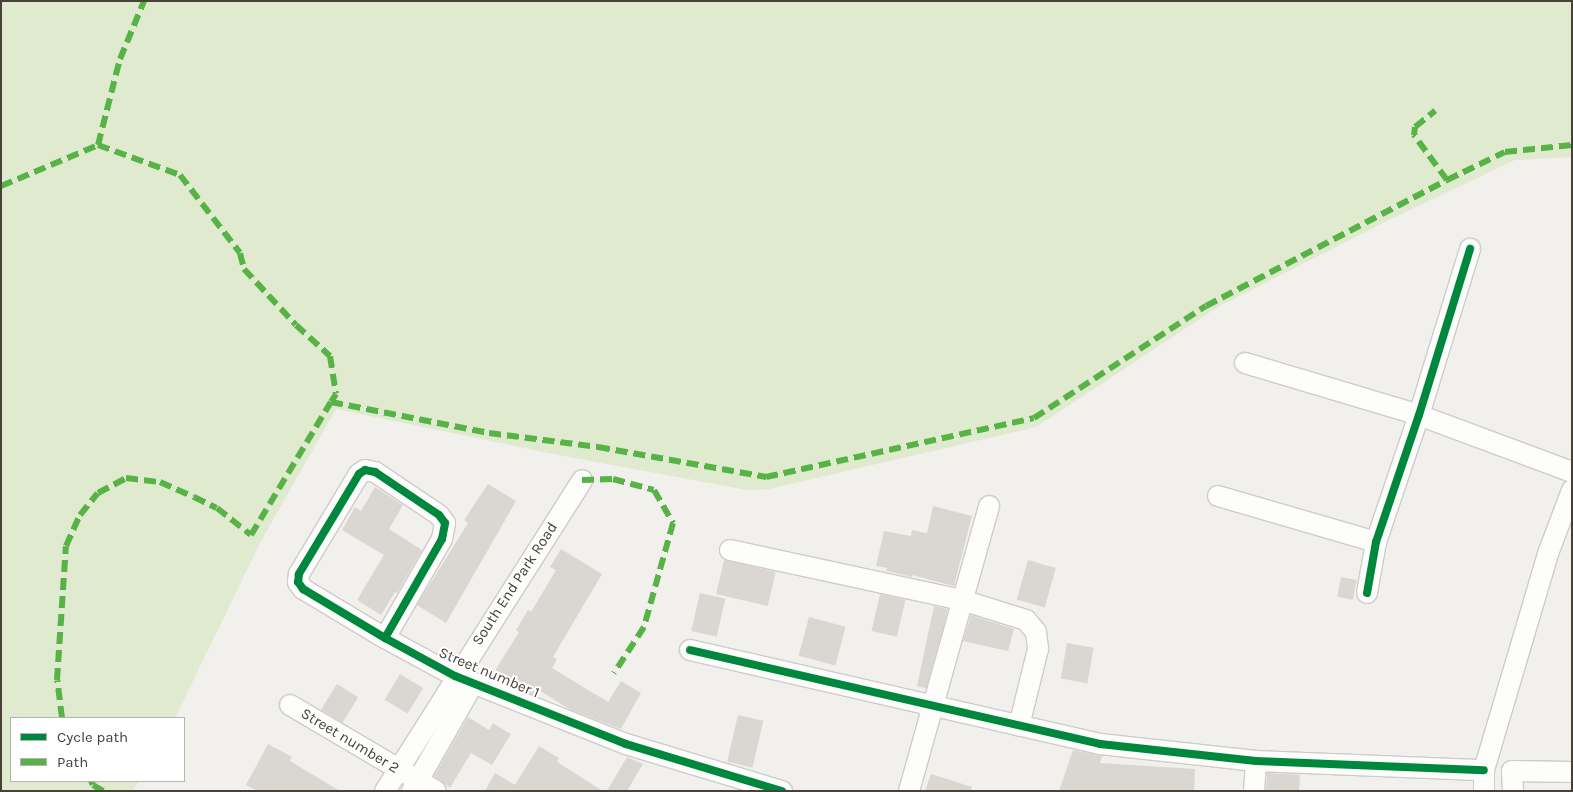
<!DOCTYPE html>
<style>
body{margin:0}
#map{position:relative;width:1573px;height:792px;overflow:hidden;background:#f2f0ec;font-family:Karla,sans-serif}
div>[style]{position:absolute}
.green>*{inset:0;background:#e0eace}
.building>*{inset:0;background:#dad7d3;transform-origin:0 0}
.roads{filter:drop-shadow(1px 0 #ceccc8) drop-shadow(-1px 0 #ceccc8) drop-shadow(0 1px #ceccc8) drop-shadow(0 -1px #ceccc8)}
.street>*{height:20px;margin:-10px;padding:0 10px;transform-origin:10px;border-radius:10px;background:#fdfdfc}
.quiet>*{height:6px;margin-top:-3px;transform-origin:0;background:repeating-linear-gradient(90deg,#57b346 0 12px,transparent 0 18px)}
.cycleway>*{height:8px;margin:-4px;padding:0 4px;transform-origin:4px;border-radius:4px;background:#00873e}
span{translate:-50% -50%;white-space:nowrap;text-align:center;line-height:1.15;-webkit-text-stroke:4px #fff;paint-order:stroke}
.street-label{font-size:15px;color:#474139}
.frame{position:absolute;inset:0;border:2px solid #474139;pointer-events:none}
.legend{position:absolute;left:10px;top:717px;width:175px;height:65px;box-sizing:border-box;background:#fff;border:1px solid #b5b3b0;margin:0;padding:6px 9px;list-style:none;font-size:15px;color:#474139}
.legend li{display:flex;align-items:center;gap:10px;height:25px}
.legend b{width:25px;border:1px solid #b5b3b0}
</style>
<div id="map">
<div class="green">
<i style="clip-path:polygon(1px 1px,1572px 1px,1572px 157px,1515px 160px,1387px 221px,1218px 307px,1036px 427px,769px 489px,747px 490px,553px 454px,336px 409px,261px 541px,175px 718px,11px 718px,11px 781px,139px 781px,133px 791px,1px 791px)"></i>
</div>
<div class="building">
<i style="clip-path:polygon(488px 484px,516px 501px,446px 623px,417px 605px,468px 523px,464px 520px)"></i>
<i style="clip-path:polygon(375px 487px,403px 505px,389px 529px,422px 550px,397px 593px,395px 592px,381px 615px,357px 600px,384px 555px,342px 530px,355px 507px,361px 511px)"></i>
<i style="clip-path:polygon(933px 506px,972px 516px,954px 586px,912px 575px,912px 577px,886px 571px,887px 568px,876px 566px,884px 531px,911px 536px,912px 530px,927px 533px)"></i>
<i style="clip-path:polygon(561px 549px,602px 574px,553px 657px,557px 659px,552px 668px,608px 702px,621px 681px,641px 693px,621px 729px,571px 710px,537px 689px,534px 695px,491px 677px,519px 632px,516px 630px,528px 610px,531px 612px,556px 570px,550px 567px)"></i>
<i style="left:724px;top:560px;width:53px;height:35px;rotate:13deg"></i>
<i style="left:1028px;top:560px;width:29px;height:41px;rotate:16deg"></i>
<i style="left:1341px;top:577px;width:16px;height:20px;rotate:11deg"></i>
<i style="left:700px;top:593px;width:26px;height:39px;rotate:13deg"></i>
<i style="left:880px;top:594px;width:26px;height:38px;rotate:13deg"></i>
<i style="left:934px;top:606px;width:14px;height:82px;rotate:12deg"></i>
<i style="clip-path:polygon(971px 615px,1014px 629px,1008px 651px,963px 641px)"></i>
<i style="left:809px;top:617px;width:38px;height:40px;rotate:15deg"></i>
<i style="left:1067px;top:643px;width:27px;height:36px;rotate:10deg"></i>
<i style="left:400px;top:674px;width:27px;height:30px;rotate:31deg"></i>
<i style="left:337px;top:684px;width:25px;height:30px;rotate:32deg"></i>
<i style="left:738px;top:715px;width:26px;height:48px;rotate:13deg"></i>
<i style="clip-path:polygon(468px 717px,489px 730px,493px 723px,511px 734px,492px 765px,471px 753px,450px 788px,434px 776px)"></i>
<i style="clip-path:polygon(268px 744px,292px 757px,290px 761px,340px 791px,258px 791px,246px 785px)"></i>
<i style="clip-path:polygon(539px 746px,559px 758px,557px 762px,603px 791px,485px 791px,495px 773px,515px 785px)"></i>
<i style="clip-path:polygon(1073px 750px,1102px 756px,1100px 763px,1195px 769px,1194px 791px,1059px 791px)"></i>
<i style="clip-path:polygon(627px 757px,643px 764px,627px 791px,607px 791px)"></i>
<i style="left:1267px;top:773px;width:33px;height:18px;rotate:3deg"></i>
<i style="clip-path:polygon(931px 774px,972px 787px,971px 791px,925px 791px)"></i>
</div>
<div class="roads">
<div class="street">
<i style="left:1245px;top:363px;width:182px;rotate:16.6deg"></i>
<i style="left:1419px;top:415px;width:163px;rotate:20.4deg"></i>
<i style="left:1218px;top:496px;width:165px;rotate:16.2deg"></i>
<i style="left:730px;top:550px;width:237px;rotate:12.2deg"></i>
<i style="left:962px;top:600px;width:67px;rotate:17.4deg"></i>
<i style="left:1026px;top:620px;width:16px;rotate:50deg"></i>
<i style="left:1036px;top:632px;width:17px;rotate:83deg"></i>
<i style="left:1038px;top:649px;width:79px;rotate:103.9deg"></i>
<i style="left:1367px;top:593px;width:52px;rotate:-80deg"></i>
<i style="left:1376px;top:542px;width:134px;rotate:-71.3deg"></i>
<i style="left:1419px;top:415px;width:174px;rotate:-72.9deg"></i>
<i style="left:385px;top:638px;width:114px;rotate:-60.1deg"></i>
<i style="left:442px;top:539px;width:16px;rotate:-79deg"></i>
<i style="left:445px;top:523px;width:10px;rotate:-127deg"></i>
<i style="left:439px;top:515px;width:77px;rotate:-146.1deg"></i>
<i style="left:375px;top:472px;width:10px;rotate:-169deg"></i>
<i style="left:365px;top:470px;width:7px;rotate:146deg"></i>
<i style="left:359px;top:474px;width:117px;rotate:121deg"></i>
<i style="left:299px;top:574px;width:8px;rotate:97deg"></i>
<i style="left:298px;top:582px;width:9px;rotate:54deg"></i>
<i style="left:303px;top:589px;width:96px;rotate:30.9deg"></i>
<i style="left:385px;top:638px;width:80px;rotate:28.5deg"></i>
<i style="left:455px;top:676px;width:184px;rotate:21.7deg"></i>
<i style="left:626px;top:744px;width:163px;rotate:16.8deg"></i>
<i style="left:690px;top:650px;width:421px;rotate:12.9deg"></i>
<i style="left:1100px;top:744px;width:157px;rotate:6.2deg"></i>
<i style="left:1256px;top:761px;width:228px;rotate:2.3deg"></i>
<i style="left:290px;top:705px;width:169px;rotate:30.5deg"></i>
<i style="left:385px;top:791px;width:368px;rotate:-57.6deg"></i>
<i style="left:412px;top:791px;width:123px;rotate:-60.3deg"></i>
<i style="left:909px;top:791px;width:296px;rotate:-74.3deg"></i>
<i style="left:1254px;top:791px;width:30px;rotate:-86deg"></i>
<i style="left:1484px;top:791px;width:21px;rotate:-90deg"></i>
<i style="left:1484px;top:770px;width:228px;rotate:-73.5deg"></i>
<i style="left:1549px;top:551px;width:65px;rotate:-69.3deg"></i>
<i style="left:1513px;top:791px;width:20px;rotate:-93deg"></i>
<i style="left:1512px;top:771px;width:60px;rotate:1deg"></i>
</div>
</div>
<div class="quiet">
<i style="left:98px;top:145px;width:87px;rotate:20.1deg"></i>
<i style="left:180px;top:175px;width:98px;rotate:52.4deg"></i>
<i style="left:240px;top:253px;width:16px;rotate:76deg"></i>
<i style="left:244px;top:269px;width:76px;rotate:47.1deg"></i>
<i style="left:296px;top:325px;width:46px;rotate:42.4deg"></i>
<i style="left:330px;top:356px;width:38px;rotate:81deg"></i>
<i style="left:336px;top:394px;width:9px;rotate:122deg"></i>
<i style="left:1447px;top:180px;width:64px;rotate:-25.8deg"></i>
<i style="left:1505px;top:152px;width:67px;rotate:-6deg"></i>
<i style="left:1px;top:186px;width:105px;rotate:-22.9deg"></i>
<i style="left:98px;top:145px;width:89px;rotate:-75.7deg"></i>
<i style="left:120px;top:59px;width:63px;rotate:-67.5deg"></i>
<i style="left:582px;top:480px;width:31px;rotate:-2deg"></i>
<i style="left:613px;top:479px;width:42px;rotate:15deg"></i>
<i style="left:654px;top:490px;width:38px;rotate:60deg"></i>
<i style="left:673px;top:523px;width:108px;rotate:105.6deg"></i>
<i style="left:644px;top:627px;width:55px;rotate:123.1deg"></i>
<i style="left:62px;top:718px;width:38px;rotate:-97deg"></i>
<i style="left:57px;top:680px;width:134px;rotate:-86.2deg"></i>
<i style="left:66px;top:546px;width:34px;rotate:-66deg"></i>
<i style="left:80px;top:515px;width:28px;rotate:-51deg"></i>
<i style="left:98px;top:493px;width:32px;rotate:-28deg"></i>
<i style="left:126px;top:478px;width:34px;rotate:7deg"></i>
<i style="left:160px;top:482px;width:37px;rotate:24deg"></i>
<i style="left:194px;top:497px;width:25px;rotate:26deg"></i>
<i style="left:217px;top:508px;width:43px;rotate:38.5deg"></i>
<i style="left:251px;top:535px;width:155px;rotate:-59deg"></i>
<i style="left:331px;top:402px;width:161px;rotate:11.1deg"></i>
<i style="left:489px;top:433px;width:110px;rotate:7.3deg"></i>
<i style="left:598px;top:447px;width:171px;rotate:10.1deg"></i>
<i style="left:766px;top:477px;width:274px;rotate:-12.4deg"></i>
<i style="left:1034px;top:418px;width:205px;rotate:-33.1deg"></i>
<i style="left:1206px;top:306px;width:272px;rotate:-27.6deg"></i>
<i style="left:1447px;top:180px;width:56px;rotate:-126.3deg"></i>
<i style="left:1414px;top:135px;width:8px;rotate:-83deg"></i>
<i style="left:1415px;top:127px;width:26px;rotate:-39deg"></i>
<i style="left:91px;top:781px;width:4px;rotate:63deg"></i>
<i style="left:93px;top:785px;width:12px;rotate:31deg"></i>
</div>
<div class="cycleway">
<i style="left:1367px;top:593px;width:52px;rotate:-80deg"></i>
<i style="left:1376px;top:542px;width:134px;rotate:-71.3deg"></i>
<i style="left:1419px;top:415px;width:174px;rotate:-72.9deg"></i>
<i style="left:385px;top:638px;width:114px;rotate:-60.1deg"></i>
<i style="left:442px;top:539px;width:16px;rotate:-79deg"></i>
<i style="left:445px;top:523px;width:10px;rotate:-127deg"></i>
<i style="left:439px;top:515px;width:77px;rotate:-146.1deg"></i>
<i style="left:375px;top:472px;width:10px;rotate:-169deg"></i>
<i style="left:365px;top:470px;width:7px;rotate:146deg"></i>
<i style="left:359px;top:474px;width:117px;rotate:121deg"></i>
<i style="left:299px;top:574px;width:8px;rotate:97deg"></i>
<i style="left:298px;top:582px;width:9px;rotate:54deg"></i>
<i style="left:303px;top:589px;width:96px;rotate:30.9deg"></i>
<i style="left:385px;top:638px;width:80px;rotate:28.5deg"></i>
<i style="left:455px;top:676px;width:184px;rotate:21.7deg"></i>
<i style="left:626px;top:744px;width:163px;rotate:16.8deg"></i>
<i style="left:690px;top:650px;width:421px;rotate:12.9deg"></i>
<i style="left:1100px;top:744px;width:157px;rotate:6.2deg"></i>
<i style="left:1256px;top:761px;width:228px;rotate:2.3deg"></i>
</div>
<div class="street-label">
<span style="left:515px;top:584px;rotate:-57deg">South End Park Road</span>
<span style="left:489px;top:673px;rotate:23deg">Street number 1</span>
<span style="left:350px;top:741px;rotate:31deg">Street number 2</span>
</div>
<div class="frame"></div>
<ul class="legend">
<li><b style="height:6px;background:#00873e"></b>Cycle path</li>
<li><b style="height:6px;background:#57b346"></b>Path</li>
</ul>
</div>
